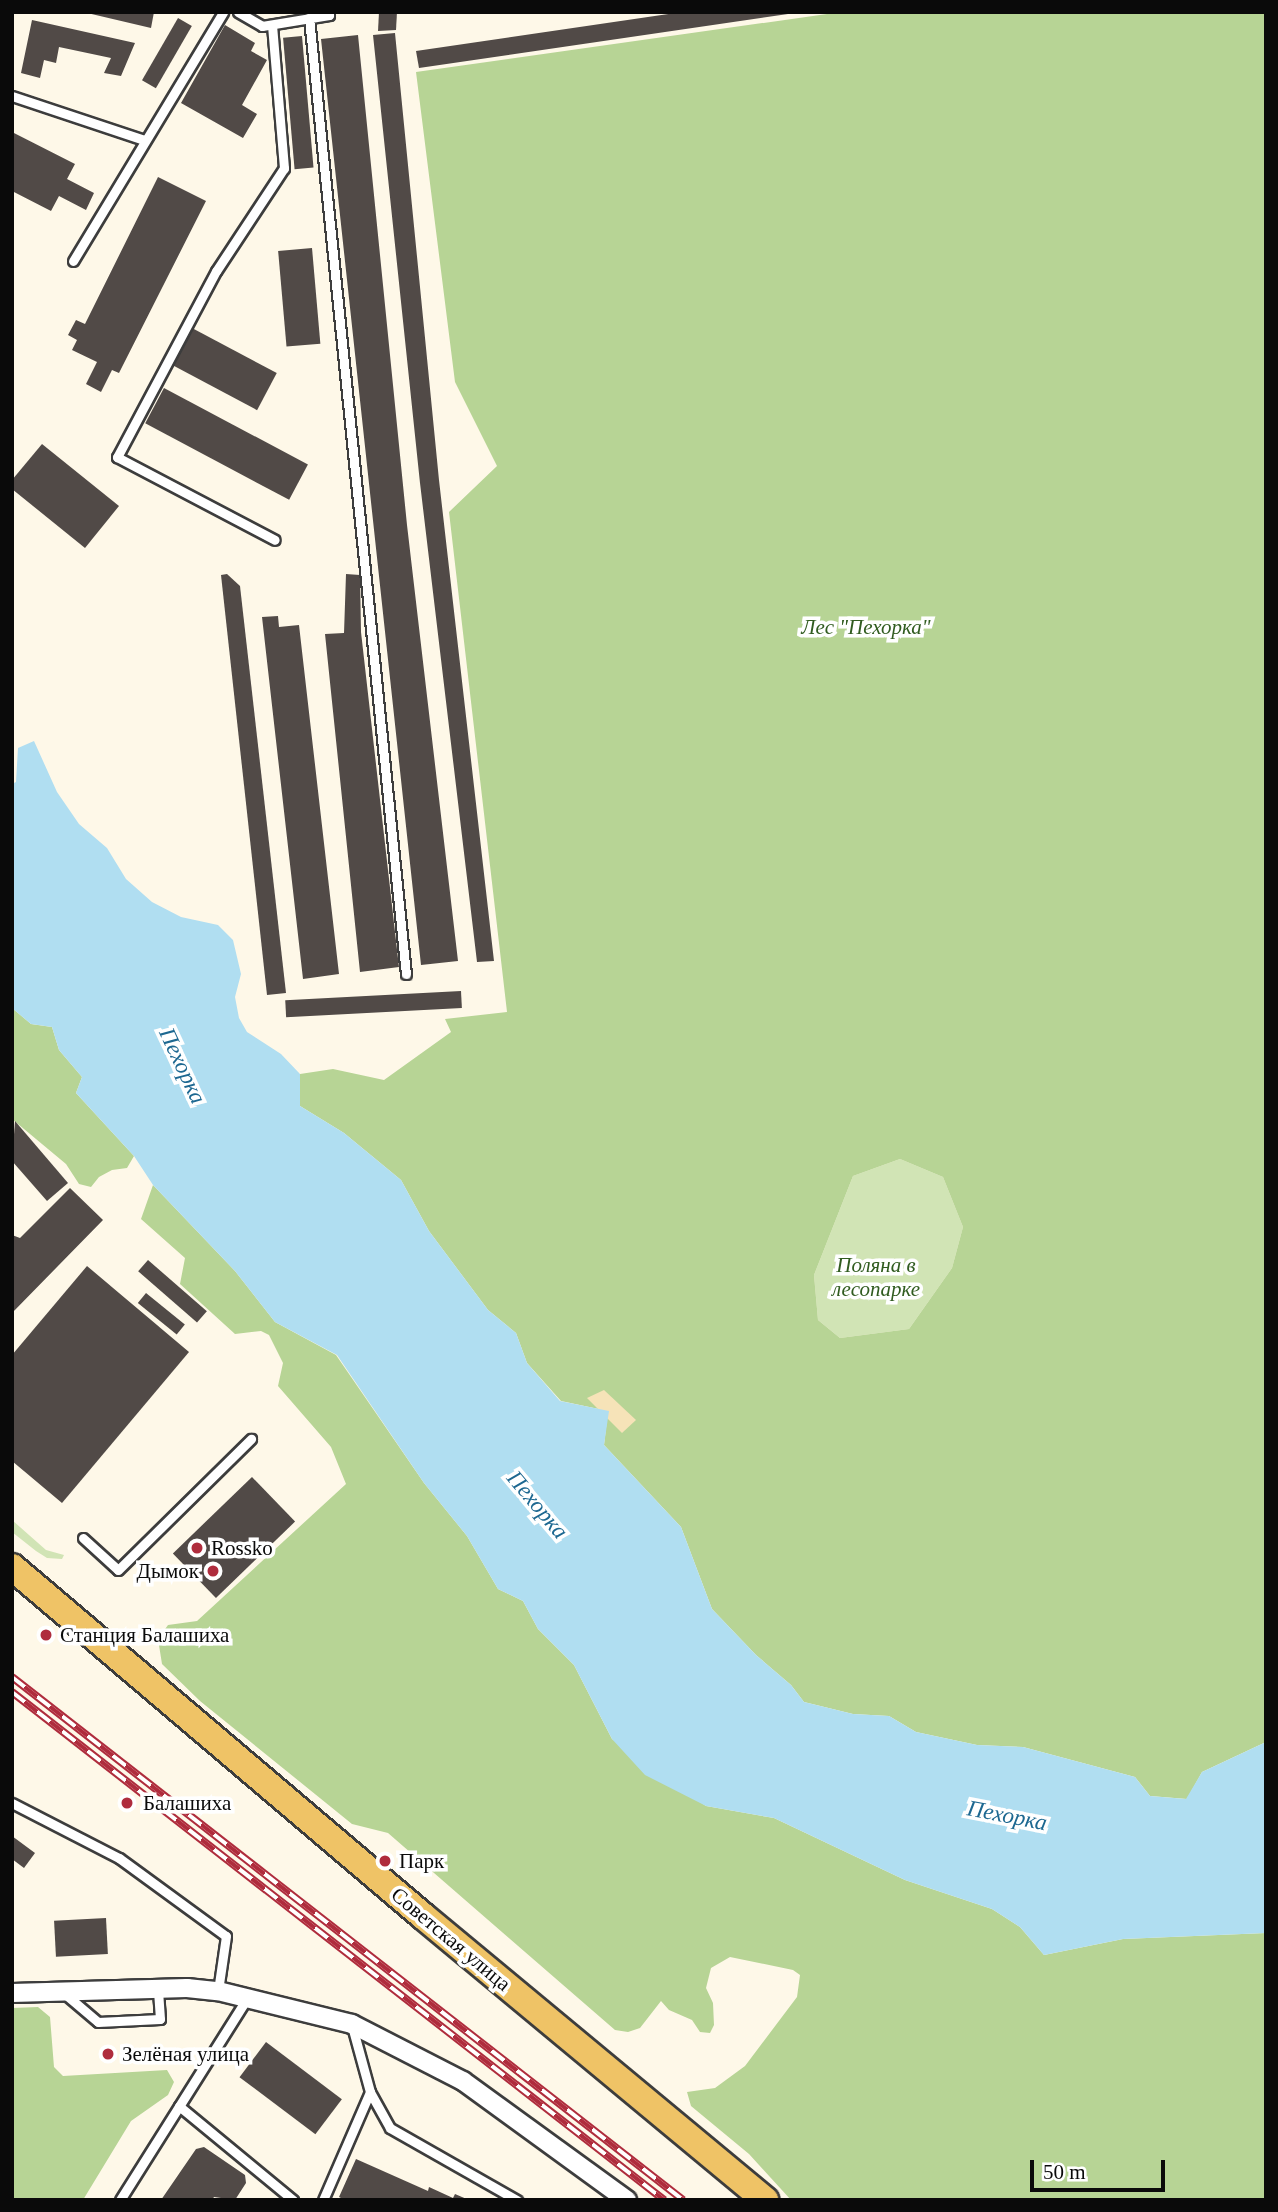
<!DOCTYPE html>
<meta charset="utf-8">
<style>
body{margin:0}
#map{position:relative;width:1278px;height:2212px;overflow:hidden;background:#fef8e8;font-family:Georgia,serif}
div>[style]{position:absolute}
.green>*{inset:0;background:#d1e4b5}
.forest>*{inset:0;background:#b7d495}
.sand>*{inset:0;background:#f6e3b8}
.water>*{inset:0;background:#b0def1}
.building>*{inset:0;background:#514a47;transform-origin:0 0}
.roads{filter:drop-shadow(2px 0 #3d3d3d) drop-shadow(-2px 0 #3d3d3d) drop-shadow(0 2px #3d3d3d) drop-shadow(0 -2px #3d3d3d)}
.lane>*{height:9px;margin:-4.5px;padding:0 4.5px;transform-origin:4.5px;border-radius:4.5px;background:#fff}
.street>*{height:18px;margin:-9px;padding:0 9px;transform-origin:9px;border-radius:9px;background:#fff}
.primary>*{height:26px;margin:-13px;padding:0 13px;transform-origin:13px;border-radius:13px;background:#efc366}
.rail>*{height:8px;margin-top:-4px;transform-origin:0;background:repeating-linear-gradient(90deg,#fff 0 16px,#af2c3d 0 32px);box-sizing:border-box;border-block:2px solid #af2c3d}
.dots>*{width:19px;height:19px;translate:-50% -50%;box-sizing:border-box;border:4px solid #fff;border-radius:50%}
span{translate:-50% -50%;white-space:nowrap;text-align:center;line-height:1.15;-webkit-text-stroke:7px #fff;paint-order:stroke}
.park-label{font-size:21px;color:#315c20;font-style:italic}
.poi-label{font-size:21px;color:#0a0a0a}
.left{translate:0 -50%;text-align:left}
.right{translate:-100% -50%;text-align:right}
.street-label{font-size:21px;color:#0a0a0a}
.water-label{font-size:23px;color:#1d6891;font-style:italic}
.frame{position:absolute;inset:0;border:14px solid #0a0a0a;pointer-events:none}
.scale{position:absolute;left:1030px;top:2160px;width:135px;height:32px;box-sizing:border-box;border:4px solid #0a0a0a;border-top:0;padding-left:9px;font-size:21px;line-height:24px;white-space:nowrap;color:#0a0a0a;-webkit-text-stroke:5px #fff;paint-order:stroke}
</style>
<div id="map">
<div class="green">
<i style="clip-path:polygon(900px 1159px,943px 1177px,963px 1227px,952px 1268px,909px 1329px,840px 1338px,818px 1320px,814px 1275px,853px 1176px)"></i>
<i style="clip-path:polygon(12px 1520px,46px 1550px,64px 1555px,62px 1559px,47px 1558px,36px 1551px,12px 1532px)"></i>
</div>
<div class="forest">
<i style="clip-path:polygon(evenodd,841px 12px,1266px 12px,1266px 1742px,1202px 1772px,1187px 1799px,1150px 1796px,1135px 1777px,1023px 1747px,977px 1745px,916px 1732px,889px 1716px,853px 1714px,804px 1702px,791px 1685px,756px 1655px,712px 1609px,681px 1527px,604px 1445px,608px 1411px,561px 1401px,527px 1363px,516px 1333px,488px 1310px,429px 1231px,401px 1180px,344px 1133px,300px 1106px,300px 1074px,333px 1069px,384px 1080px,451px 1032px,445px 1019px,507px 1012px,449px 512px,497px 466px,455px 382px,416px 72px,841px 12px,900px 1159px,943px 1177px,963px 1227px,952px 1268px,909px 1329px,840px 1338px,818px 1320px,814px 1275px,853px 1176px,900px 1159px)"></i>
<i style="clip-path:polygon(12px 1008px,31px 1024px,52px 1027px,59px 1050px,82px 1077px,76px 1093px,134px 1156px,127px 1168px,112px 1170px,99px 1177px,91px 1187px,79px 1184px,66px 1164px,12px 1119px)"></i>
<i style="clip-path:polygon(153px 1185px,235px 1271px,275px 1322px,336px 1355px,424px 1483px,467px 1536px,498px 1589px,523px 1601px,538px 1629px,574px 1665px,612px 1739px,706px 1806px,774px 1818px,905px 1880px,992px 1909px,1020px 1927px,1044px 1955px,1123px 1939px,1266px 1933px,1266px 2200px,791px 2200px,749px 2154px,691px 2106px,687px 2092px,715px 2088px,745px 2066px,797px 1997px,800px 1975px,793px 1970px,730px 1957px,711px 1968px,706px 1988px,713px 2003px,714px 2025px,710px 2033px,700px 2032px,692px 2020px,669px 2010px,661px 2001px,640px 2028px,628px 2032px,615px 2030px,388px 1833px,352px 1824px,200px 1701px,162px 1664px,158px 1639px,168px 1625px,197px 1621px,346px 1484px,331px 1447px,278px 1386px,283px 1363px,269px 1335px,261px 1331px,235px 1334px,180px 1284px,185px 1258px,141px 1219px)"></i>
<i style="clip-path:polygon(38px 2007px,50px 2017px,54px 2067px,63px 2076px,167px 2070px,174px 2082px,168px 2095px,131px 2121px,83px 2200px,12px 2200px,12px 2008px)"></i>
</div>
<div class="sand">
<i style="clip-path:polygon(604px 1390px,636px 1420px,622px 1433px,587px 1398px)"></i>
</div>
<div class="water">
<i style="clip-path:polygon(34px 741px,57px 792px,79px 824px,107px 848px,126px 879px,152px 902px,181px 917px,218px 925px,233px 940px,241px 974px,235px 997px,239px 1018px,247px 1032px,281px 1054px,300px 1074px,300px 1106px,344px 1133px,401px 1180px,429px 1231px,488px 1310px,516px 1333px,527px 1363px,560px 1401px,609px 1411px,604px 1445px,681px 1527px,712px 1609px,756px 1655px,791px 1685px,804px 1702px,853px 1714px,889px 1716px,916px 1732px,977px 1745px,1023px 1747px,1135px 1777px,1150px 1796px,1186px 1799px,1202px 1772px,1266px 1742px,1266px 1933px,1123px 1939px,1044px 1955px,1020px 1927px,992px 1909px,905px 1880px,774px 1818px,706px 1806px,645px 1775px,612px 1739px,574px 1665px,538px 1629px,523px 1601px,498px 1589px,467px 1536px,424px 1483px,337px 1355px,275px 1322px,235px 1271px,153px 1185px,134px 1156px,76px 1093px,82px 1077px,59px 1050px,52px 1027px,31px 1024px,12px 1008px,12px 784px,16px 782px,18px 748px)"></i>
</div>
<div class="building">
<i style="clip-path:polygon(83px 12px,154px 12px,151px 28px)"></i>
<i style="clip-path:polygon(379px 12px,397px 12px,396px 30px,378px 31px)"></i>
<i style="clip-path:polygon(682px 12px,788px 14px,419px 68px,416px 51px)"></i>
<i style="left:178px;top:18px;width:16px;height:72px;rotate:30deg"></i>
<i style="clip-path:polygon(32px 20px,135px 43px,121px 76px,104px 73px,111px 58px,59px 47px,56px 63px,44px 60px,40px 78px,21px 73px)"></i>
<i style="clip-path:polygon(225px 25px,255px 43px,251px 51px,267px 60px,242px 105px,257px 114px,243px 138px,181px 103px)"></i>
<i style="clip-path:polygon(395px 33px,439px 480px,494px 961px,477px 962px,420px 483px,373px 35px)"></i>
<i style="clip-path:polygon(358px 35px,407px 525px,458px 961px,421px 965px,321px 39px)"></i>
<i style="left:302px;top:36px;width:132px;height:19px;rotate:85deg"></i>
<i style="clip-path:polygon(12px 132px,75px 164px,67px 179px,94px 193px,86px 210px,59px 196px,51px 211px,12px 191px)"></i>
<i style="clip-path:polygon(158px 177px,206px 201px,119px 373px,112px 370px,101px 392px,86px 384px,97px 362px,72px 350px,77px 340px,68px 335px,76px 320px,85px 324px)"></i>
<i style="left:312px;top:248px;width:96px;height:34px;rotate:85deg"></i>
<i style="left:192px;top:328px;width:96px;height:42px;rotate:28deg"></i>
<i style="left:164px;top:388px;width:163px;height:40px;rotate:28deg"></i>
<i style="clip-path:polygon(42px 444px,119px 506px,85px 548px,12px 489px,12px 480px)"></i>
<i style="clip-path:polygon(227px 574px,240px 586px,286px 993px,267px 995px,221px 575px)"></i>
<i style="clip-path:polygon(346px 574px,360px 575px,361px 632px,399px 967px,360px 972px,325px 634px,344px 633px)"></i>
<i style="clip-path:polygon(278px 616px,279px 627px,299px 625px,339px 974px,303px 979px,262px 617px)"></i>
<i style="left:461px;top:991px;width:17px;height:176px;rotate:87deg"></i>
<i style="clip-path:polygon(15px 1121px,68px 1183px,47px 1201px,12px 1161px)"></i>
<i style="clip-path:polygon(70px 1188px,103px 1220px,12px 1313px,12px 1235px,20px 1238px)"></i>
<i style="left:148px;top:1260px;width:78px;height:15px;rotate:41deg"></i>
<i style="clip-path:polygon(87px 1266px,189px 1352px,62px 1503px,12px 1461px,12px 1355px)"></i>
<i style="left:146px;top:1293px;width:50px;height:13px;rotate:39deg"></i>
<i style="left:252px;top:1477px;width:62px;height:110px;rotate:46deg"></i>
<i style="clip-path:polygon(12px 1836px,35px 1853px,24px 1868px,12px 1859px)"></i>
<i style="left:106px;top:1918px;width:36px;height:52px;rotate:87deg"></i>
<i style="left:266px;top:2042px;width:95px;height:44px;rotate:37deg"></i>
<i style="clip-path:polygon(204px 2147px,245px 2175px,246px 2183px,235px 2200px,214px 2197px,212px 2200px,161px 2200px,196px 2149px)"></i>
<i style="clip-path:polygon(356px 2159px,428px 2191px,429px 2187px,453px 2198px,455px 2194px,469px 2200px,345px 2200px,339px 2197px)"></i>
</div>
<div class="roads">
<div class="lane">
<i style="left:238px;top:12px;width:28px;rotate:30deg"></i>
<i style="left:262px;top:26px;width:68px;rotate:-9.3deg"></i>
<i style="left:329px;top:15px;width:3px;rotate:-90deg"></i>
<i style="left:309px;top:18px;width:961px;rotate:84.21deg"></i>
<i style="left:272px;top:25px;width:144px;rotate:85.2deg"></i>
<i style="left:284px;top:168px;width:123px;rotate:123.4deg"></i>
<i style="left:216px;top:271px;width:211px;rotate:118deg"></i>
<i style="left:117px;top:457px;width:178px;rotate:27.7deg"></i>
<i style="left:12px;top:96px;width:139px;rotate:18.4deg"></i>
<i style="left:73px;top:261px;width:291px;rotate:-58.9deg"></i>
<i style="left:83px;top:1538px;width:47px;rotate:42.4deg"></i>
<i style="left:118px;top:1570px;width:187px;rotate:-44.6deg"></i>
<i style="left:12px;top:1803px;width:120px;rotate:27.2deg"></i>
<i style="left:119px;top:1858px;width:132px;rotate:36.1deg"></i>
<i style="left:226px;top:1936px;width:56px;rotate:98.3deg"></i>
<i style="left:65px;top:1994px;width:43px;rotate:40.3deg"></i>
<i style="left:98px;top:2022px;width:62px;rotate:-2.8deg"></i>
<i style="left:160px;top:2019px;width:30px;rotate:-94deg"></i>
<i style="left:352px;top:2026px;width:68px;rotate:74.7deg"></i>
<i style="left:370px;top:2092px;width:41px;rotate:60.9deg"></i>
<i style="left:390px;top:2128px;width:146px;rotate:29.6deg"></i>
<i style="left:179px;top:2106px;width:148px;rotate:39.5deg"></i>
<i style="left:120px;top:2200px;width:239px;rotate:-57.8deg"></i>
<i style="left:323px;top:2200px;width:118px;rotate:-66.5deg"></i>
</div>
<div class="street">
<i style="left:12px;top:1993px;width:175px;rotate:-1.6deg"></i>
<i style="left:187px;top:1988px;width:31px;rotate:6deg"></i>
<i style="left:218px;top:1991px;width:138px;rotate:13.8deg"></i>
<i style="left:352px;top:2024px;width:125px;rotate:27.2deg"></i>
<i style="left:463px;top:2081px;width:203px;rotate:36deg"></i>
</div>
<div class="primary">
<i style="left:12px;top:1567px;width:539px;rotate:40.34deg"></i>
<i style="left:423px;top:1916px;width:445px;rotate:39.7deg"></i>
</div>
</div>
<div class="rail">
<i style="left:12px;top:1677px;width:851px;rotate:37.93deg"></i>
<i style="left:12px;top:1692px;width:827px;rotate:37.92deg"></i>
</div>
<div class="dots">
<i style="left:197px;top:1548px;background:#af2c3d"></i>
<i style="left:213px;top:1571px;background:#af2c3d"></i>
<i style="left:46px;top:1635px;background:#af2c3d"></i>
<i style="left:127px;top:1803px;background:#af2c3d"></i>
<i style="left:385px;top:1861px;background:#af2c3d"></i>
<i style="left:108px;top:2054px;background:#af2c3d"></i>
</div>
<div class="park-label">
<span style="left:866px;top:627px">Лес "Пехорка"</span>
<span style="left:876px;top:1277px">Поляна в<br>лесопарке</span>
</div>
<div class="poi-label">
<span class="left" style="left:211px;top:1548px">Rossko</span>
<span class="right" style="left:199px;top:1571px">Дымок</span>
<span class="left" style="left:60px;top:1635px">Станция Балашиха</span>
<span class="left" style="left:143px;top:1803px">Балашиха</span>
<span class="left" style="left:399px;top:1861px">Парк</span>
<span class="left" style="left:122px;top:2054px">Зелёная улица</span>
</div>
<div class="street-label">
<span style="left:451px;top:1939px;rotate:40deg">Советская улица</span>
</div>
<div class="water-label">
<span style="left:182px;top:1066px;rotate:65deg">Пехорка</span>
<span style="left:537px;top:1505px;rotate:50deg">Пехорка</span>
<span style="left:1007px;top:1816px;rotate:11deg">Пехорка</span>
</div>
<div class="frame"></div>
<div class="scale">50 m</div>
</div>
